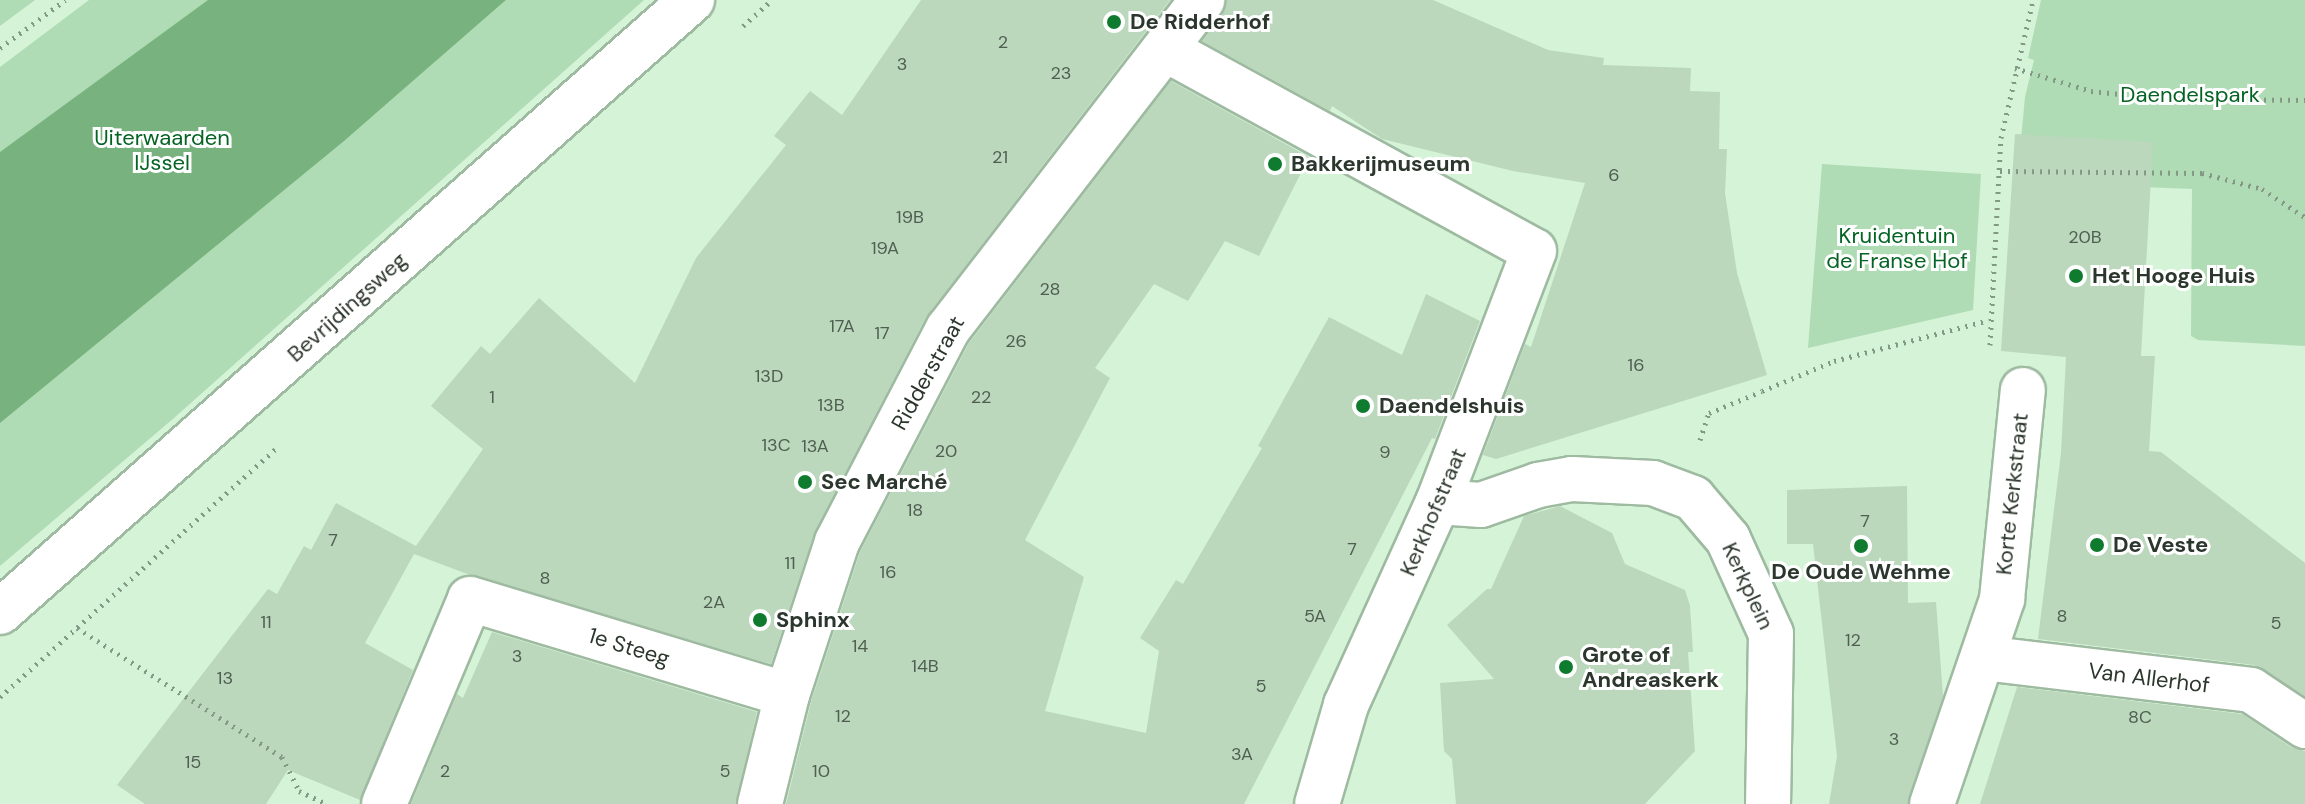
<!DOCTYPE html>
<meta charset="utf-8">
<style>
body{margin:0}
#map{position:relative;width:2305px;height:804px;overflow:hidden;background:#d5f3d7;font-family:"DM Sans",sans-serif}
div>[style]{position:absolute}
.green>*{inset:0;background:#afdcb4}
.water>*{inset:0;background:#78b37f}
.building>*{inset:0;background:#bbd8bd}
.path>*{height:5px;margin-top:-2.5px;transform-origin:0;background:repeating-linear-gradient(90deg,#849985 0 2px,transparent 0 8px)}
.roads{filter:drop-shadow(2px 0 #9ebaa0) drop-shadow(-2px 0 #9ebaa0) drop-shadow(0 2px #9ebaa0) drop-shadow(0 -2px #9ebaa0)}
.minor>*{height:44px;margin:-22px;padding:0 22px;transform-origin:22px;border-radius:22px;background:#fff}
.major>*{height:44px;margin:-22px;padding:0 22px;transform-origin:22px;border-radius:22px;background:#fff}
.dots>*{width:22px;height:22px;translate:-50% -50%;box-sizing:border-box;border:4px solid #fff;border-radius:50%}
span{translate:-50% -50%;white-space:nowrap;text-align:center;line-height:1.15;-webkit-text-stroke:6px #fff;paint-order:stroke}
.number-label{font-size:18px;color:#4f5e50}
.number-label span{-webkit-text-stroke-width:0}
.poi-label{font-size:22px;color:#2b362c;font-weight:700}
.left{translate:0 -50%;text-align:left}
.park-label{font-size:22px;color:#056424}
.street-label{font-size:22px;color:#2b362c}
</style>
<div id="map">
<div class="green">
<i style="clip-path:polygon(0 0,35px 0,0 26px)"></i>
<i style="clip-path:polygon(89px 0,504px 0,344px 141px,506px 0,644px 0,174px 418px,0 566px,0 67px)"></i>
<i style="clip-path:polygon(2041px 0,2305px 0,2305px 346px,2198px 340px,2191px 336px,2192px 189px,2017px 182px,2025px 97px,2034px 60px,2028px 58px)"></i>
<i style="clip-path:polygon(1822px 164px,1981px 174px,1973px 310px,1808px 348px)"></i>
</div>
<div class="water">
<i style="clip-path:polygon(208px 0,506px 0,344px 141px,0 423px,0 152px)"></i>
</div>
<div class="building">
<i style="clip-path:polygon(921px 0,1170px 0,926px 317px,815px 531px,771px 664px,470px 575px,414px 554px,365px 643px,413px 670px,360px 800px,288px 770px,266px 804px,145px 804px,117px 785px,268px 589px,277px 594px,304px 546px,311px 550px,336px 503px,416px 546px,483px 449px,431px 406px,481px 346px,490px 354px,539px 298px,635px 383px,696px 258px,786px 145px,774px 136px,810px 91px,842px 115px)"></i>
<i style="clip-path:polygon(1226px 0,1433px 0,1548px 50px,1604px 58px,1603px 65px,1691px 68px,1690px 91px,1720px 92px,1719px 149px,1727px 149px,1725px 193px,1737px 273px,1767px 375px,1496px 459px,1483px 455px,1525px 344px,1531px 347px,1585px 183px,1513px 171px,1382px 139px,1332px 106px,1330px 111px,1202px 41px,1222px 15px)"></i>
<i style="clip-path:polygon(1171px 81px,1309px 157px,1259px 256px,1225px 241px,1188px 301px,1154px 284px,1095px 368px,1110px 378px,1025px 540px,1084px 577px,1045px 711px,1146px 733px,1159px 651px,1140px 638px,1176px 580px,1183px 584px,1262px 448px,1258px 446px,1329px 317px,1402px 355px,1426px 294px,1480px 321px,1435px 439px,1432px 438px,1244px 804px,786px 804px,811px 702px,860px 552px,969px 343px)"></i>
<i style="clip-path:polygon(2015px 134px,2153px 142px,2141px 356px,2155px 356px,2149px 451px,2161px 452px,2305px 563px,2305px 696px,2254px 665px,2038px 639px,2061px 453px,2066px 357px,2001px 351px)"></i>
<i style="clip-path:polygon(1907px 486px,1908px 603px,1936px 602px,1943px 696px,1908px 804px,1829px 804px,1837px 756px,1813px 544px,1787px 544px,1787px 490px)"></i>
<i style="clip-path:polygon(1560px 506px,1612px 533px,1625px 564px,1685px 590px,1690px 606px,1693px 652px,1688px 652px,1695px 751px,1645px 804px,1456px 804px,1452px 759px,1444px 751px,1440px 683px,1494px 679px,1447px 625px,1487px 589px,1491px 589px,1524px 516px)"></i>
<i style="clip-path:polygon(492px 632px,757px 712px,736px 804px,411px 804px,457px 694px,463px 698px)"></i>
<i style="clip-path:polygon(2017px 687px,2242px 714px,2291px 747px,2305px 751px,2305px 804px,1980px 804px)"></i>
</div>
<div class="path">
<i style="left:743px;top:26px;width:39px;rotate:-42deg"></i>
<i style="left:0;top:48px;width:81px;rotate:-36.4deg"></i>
<i style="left:2015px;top:68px;width:79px;rotate:16.8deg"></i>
<i style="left:2091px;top:91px;width:77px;rotate:5.9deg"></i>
<i style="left:2168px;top:99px;width:137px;rotate:0.4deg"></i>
<i style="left:2000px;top:171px;width:202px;rotate:0.6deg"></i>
<i style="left:2202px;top:173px;width:62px;rotate:14.9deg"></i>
<i style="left:2262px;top:189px;width:51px;rotate:33.1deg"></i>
<i style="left:1990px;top:345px;width:207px;rotate:-87deg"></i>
<i style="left:2001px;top:138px;width:142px;rotate:-76.9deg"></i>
<i style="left:1700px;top:440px;width:28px;rotate:-72deg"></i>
<i style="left:1709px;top:413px;width:57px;rotate:-22.5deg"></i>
<i style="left:1762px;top:391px;width:78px;rotate:-22.6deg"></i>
<i style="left:1834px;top:361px;width:160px;rotate:-14.8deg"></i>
<i style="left:77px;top:628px;width:242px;rotate:32.2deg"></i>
<i style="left:282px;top:757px;width:38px;rotate:63deg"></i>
<i style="left:299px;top:791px;width:31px;rotate:25deg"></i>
<i style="left:0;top:697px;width:375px;rotate:-42deg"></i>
</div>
<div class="roads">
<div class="minor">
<i style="left:1167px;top:50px;width:418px;rotate:28.7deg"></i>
<i style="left:1534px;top:251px;width:269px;rotate:110.9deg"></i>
<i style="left:1438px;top:502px;width:223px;rotate:114.4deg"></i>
<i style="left:1346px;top:705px;width:103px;rotate:106.3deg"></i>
<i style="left:1438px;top:502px;width:43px;rotate:4deg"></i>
<i style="left:1481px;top:505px;width:60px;rotate:-19.3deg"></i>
<i style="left:1538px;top:485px;width:35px;rotate:-10deg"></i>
<i style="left:1572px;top:479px;width:81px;rotate:2.8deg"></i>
<i style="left:1653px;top:483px;width:43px;rotate:20.6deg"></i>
<i style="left:1693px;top:498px;width:54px;rotate:49.5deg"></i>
<i style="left:1728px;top:539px;width:104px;rotate:65.6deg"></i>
<i style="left:1771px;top:634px;width:170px;rotate:91deg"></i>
<i style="left:1983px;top:658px;width:270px;rotate:6.8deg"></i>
<i style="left:2251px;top:690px;width:65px;rotate:33.7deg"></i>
<i style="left:384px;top:804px;width:222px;rotate:-67.2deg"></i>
<i style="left:470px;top:599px;width:331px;rotate:16.8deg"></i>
<i style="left:760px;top:804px;width:112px;rotate:-76.1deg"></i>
<i style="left:787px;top:695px;width:161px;rotate:-71.9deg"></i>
<i style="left:837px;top:542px;width:240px;rotate:-62.5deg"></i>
<i style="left:948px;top:329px;width:416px;rotate:-52.3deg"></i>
<i style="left:1932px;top:804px;width:217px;rotate:-71.1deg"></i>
<i style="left:2002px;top:599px;width:210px;rotate:-84.3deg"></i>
</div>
<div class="major">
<i style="left:0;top:612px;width:924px;rotate:-41.49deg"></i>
</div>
</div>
<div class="dots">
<i style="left:1114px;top:22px;background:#0f7b2f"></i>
<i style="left:1275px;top:164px;background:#0f7b2f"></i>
<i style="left:2076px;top:276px;background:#0f7b2f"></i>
<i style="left:1363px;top:406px;background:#0f7b2f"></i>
<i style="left:805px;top:482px;background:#0f7b2f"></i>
<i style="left:2097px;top:545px;background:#0f7b2f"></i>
<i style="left:1861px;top:546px;background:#0f7b2f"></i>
<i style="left:760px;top:620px;background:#0f7b2f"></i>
<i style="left:1566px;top:667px;background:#0f7b2f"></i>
</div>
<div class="number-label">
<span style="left:1003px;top:42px">2</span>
<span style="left:902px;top:64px">3</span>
<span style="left:1061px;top:73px">23</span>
<span style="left:1000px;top:157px">21</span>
<span style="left:1614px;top:175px">6</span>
<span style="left:910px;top:217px">19B</span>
<span style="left:2085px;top:237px">20B</span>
<span style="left:885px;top:248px">19A</span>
<span style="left:1050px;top:289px">28</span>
<span style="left:842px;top:326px">17A</span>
<span style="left:882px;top:333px">17</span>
<span style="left:1016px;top:341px">26</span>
<span style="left:1636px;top:365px">16</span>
<span style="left:769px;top:376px">13D</span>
<span style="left:492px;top:397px">1</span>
<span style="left:981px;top:397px">22</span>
<span style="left:831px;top:405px">13B</span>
<span style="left:776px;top:445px">13C</span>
<span style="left:815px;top:446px">13A</span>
<span style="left:946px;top:451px">20</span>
<span style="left:1385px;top:452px">9</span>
<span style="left:915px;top:510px">18</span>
<span style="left:1865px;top:521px">7</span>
<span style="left:333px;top:540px">7</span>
<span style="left:1352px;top:549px">7</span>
<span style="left:790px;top:563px">11</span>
<span style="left:888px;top:572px">16</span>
<span style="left:545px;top:578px">8</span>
<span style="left:714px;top:602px">2A</span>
<span style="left:1315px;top:616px">5A</span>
<span style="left:2062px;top:616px">8</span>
<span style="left:266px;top:622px">11</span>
<span style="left:2276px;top:623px">5</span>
<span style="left:1853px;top:640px">12</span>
<span style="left:860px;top:646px">14</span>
<span style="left:517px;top:656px">3</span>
<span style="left:925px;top:666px">14B</span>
<span style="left:225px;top:678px">13</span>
<span style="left:1261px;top:686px">5</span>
<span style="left:843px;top:716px">12</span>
<span style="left:2140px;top:717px">8C</span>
<span style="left:1894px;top:739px">3</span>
<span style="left:1242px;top:754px">3A</span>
<span style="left:193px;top:762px">15</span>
<span style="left:445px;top:771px">2</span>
<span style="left:725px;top:771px">5</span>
<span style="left:821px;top:771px">10</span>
</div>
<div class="poi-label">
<span class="left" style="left:1130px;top:22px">De Ridderhof</span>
<span class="left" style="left:1291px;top:164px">Bakkerijmuseum</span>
<span class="left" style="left:2092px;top:276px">Het Hooge Huis</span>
<span class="left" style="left:1379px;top:406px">Daendelshuis</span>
<span class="left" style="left:821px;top:482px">Sec Marché</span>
<span class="left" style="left:2113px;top:545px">De Veste</span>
<span style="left:1861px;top:572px">De Oude Wehme</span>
<span class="left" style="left:776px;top:620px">Sphinx</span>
<span class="left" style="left:1582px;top:667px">Grote of<br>Andreaskerk</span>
</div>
<div class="park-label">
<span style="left:2190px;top:95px">Daendelspark</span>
<span style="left:162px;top:150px">Uiterwaarden<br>IJssel</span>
<span style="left:1897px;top:248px">Kruidentuin<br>de Franse Hof</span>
</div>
<div class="street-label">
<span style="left:347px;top:307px;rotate:-42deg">Bevrijdingsweg</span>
<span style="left:928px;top:373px;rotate:-61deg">Ridderstraat</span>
<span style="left:2012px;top:494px;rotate:-84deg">Korte Kerkstraat</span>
<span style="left:1433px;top:512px;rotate:-67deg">Kerkhofstraat</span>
<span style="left:1748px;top:586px;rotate:65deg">Kerkplein</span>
<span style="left:629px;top:647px;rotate:17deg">1e Steeg</span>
<span style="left:2149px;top:678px;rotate:7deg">Van Allerhof</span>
</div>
</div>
